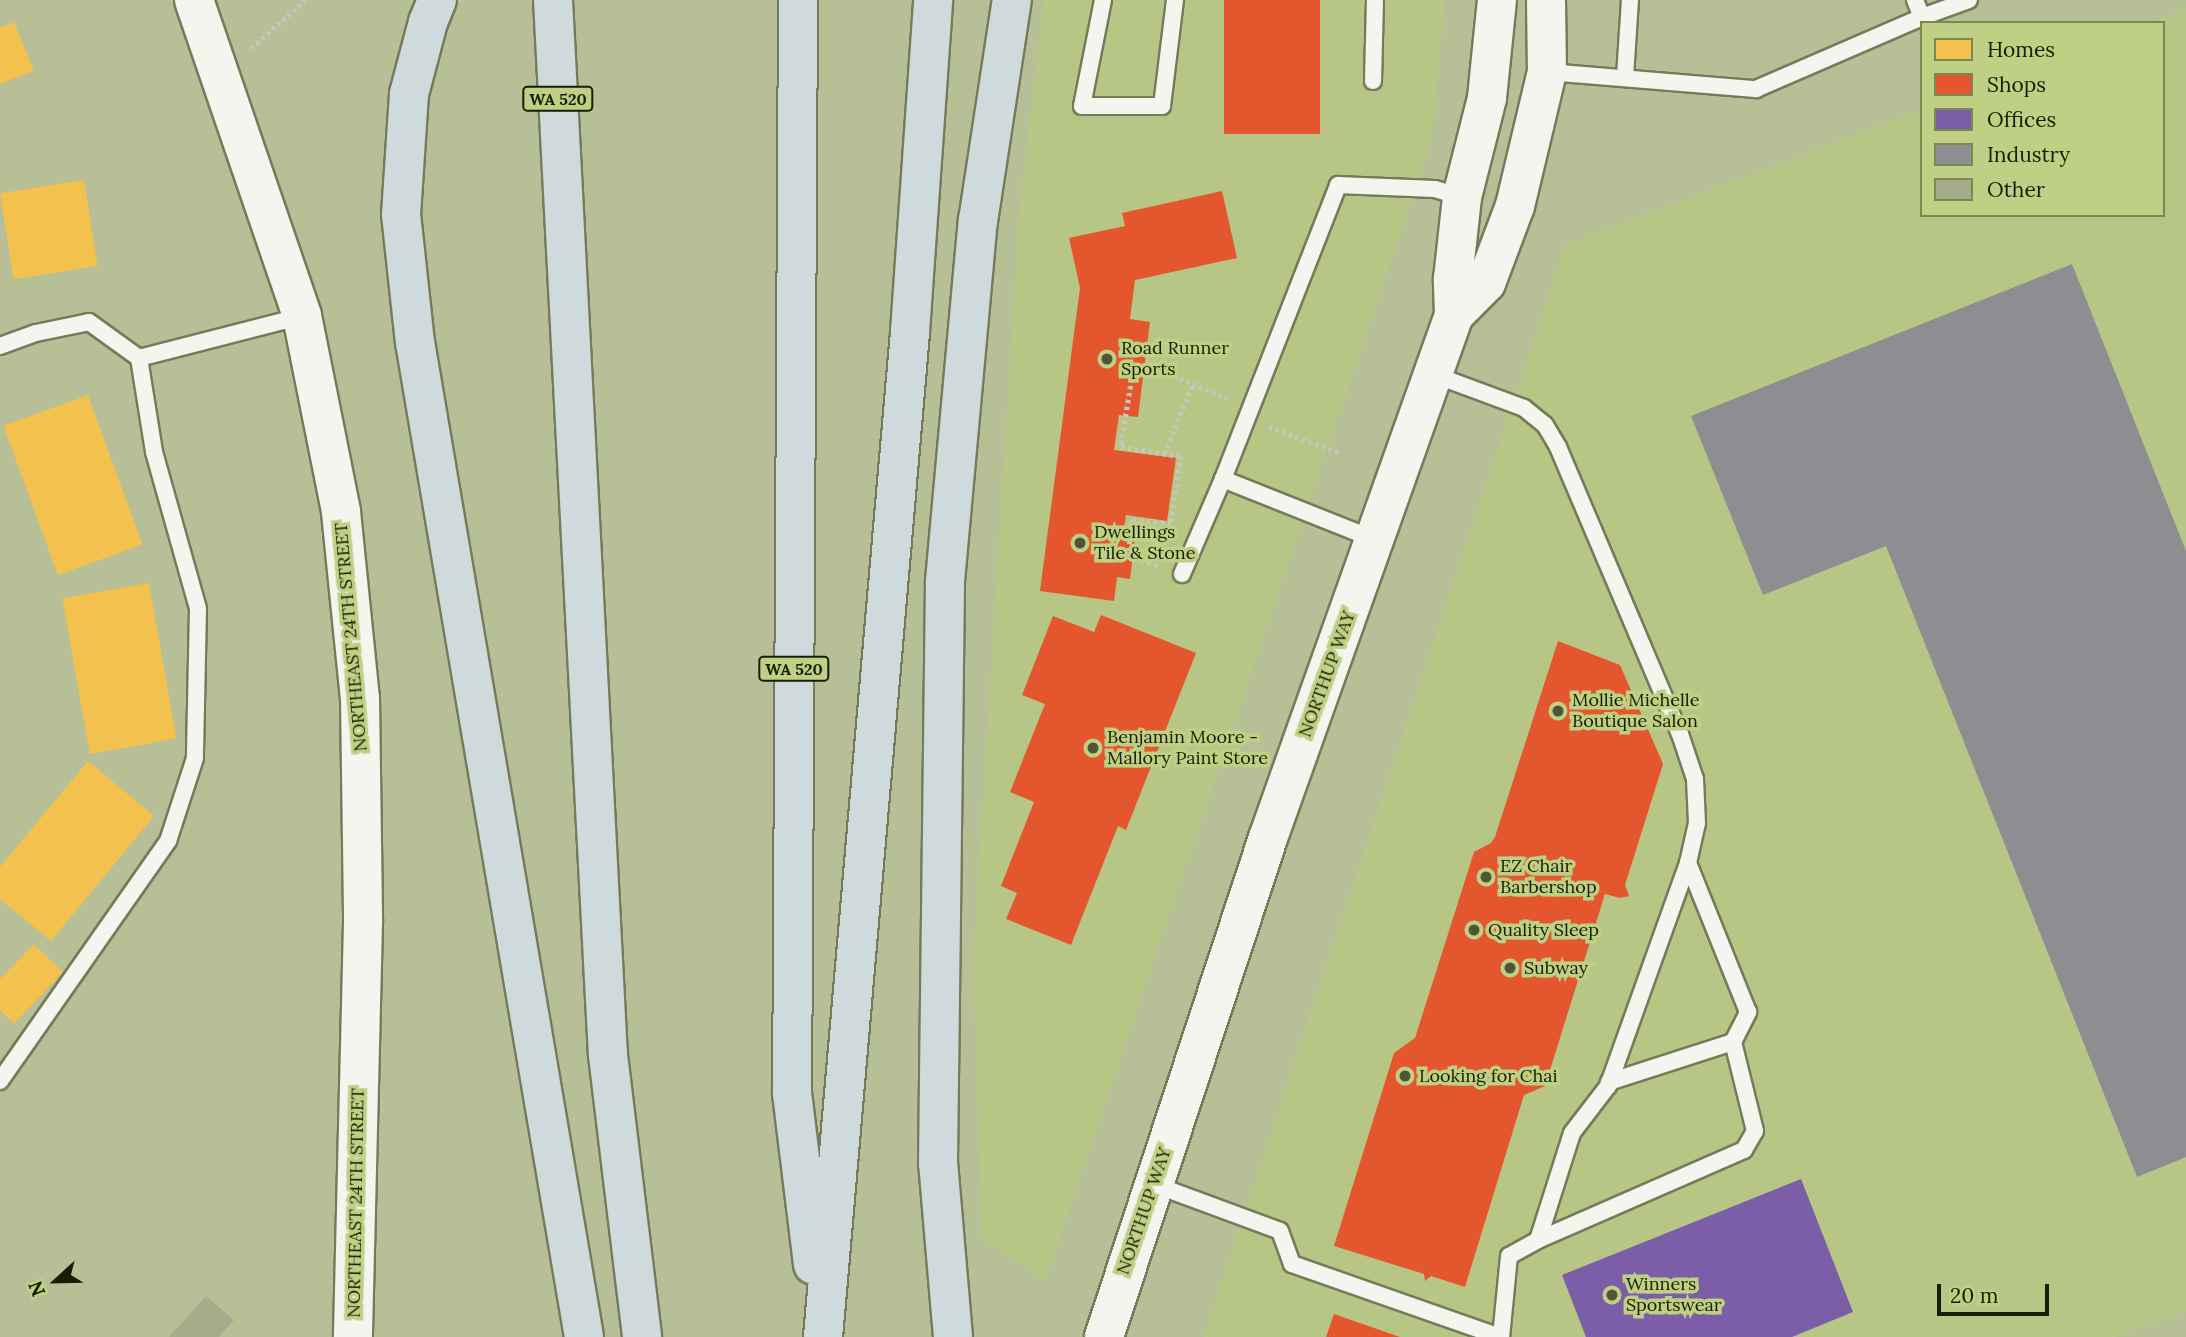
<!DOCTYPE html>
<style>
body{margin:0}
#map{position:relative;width:2186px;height:1337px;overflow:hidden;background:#b6bf96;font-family:Lora,serif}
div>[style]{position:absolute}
.built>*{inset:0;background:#b7c585}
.homes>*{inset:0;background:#f2c14e;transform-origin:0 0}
.shops>*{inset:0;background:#e4572e;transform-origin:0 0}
.offices>*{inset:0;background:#7b5ea7}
.industry>*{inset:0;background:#8d8d92}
.building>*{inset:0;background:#a5ac8c}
.path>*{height:4.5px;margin-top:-2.25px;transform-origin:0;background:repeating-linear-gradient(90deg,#c4c7b9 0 3.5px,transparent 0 7px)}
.roads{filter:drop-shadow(2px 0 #757b5a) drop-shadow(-2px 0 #757b5a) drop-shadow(0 2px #757b5a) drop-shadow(0 -2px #757b5a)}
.service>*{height:16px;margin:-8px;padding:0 8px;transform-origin:8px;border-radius:8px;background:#f4f5ef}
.tertiary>*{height:38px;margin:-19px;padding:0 19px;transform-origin:19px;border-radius:19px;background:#f4f5ef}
.secondary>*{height:38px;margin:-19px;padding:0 19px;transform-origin:19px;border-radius:19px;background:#f4f5ef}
.motorway>*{height:38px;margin:-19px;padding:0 19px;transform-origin:19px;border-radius:19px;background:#cedadb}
.dots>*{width:19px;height:19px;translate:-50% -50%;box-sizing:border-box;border:4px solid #bfd085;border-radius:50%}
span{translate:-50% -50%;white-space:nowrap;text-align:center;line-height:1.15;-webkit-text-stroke:7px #bfd085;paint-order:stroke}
.shield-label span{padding:2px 5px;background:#bfd085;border:2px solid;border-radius:5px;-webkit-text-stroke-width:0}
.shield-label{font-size:16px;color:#181d01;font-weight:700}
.poi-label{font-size:18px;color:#181d01}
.left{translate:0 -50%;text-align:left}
.street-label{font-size:18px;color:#181d01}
.legend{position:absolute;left:1920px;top:21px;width:245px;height:196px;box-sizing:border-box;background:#bfd085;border:2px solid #7c8850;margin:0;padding:9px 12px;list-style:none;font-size:21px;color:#181d01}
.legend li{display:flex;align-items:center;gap:14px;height:35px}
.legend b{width:35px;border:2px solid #7c8850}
.north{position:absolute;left:21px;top:1246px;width:70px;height:70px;-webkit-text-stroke:5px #bfd085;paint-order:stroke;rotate:248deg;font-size:19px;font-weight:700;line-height:28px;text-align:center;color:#181d01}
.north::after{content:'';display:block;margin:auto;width:24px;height:32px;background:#181d01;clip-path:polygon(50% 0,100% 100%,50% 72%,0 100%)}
.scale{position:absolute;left:1937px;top:1284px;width:112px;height:32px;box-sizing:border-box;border:4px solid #181d01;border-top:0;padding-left:9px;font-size:21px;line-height:24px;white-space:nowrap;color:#181d01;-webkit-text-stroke:5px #bfd085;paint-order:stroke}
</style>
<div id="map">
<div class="built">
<i style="clip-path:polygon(1044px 0,1445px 0,1431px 143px,1045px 1281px,982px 1239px,973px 958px,1020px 200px)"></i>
<i style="clip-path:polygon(2186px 9px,2186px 1311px,2115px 1337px,1203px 1337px,1565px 245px,1922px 109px,1922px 215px,2163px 215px,2163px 23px,2150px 23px)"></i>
</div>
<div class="homes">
<i style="clip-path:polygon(14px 22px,34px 71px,0 84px,0 28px)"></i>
<i style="left:84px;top:180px;width:87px;height:85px;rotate:81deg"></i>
<i style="left:88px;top:395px;width:159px;height:90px;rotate:70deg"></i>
<i style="left:149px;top:583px;width:158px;height:88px;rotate:80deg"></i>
<i style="clip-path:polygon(88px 761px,154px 816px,51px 941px,0 899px,0 867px)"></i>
<i style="clip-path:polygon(34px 944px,63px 972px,14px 1024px,0 1010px,0 979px)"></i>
</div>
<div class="shops">
<i style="left:1224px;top:0;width:96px;height:134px"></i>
<i style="clip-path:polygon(1222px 191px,1237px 258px,1135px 280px,1130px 319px,1150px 322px,1138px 417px,1119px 415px,1114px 450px,1176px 458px,1167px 521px,1126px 515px,1124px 528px,1136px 530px,1130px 579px,1117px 577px,1114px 601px,1040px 591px,1080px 288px,1069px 238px,1125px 226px,1122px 213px)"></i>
<i style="clip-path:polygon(1101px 615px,1196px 653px,1126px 830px,1118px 826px,1071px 945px,1006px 919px,1017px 893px,1001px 886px,1034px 802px,1010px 792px,1045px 704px,1022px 695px,1053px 616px,1094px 632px)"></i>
<i style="clip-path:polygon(1558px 641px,1620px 665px,1663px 764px,1625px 885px,1629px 896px,1620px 898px,1605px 894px,1545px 1086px,1524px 1095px,1465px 1287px,1431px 1276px,1425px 1281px,1424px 1274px,1334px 1246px,1394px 1053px,1415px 1038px,1474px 852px,1491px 843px,1495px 837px)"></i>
<i style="clip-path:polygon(1334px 1314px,1400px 1337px,1326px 1337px)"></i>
</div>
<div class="offices">
<i style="clip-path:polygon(1801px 1179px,1853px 1312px,1792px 1337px,1586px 1337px,1562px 1275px)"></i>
</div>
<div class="industry">
<i style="clip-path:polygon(2072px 264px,2186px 551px,2186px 1157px,2137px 1177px,1886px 546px,1763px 595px,1691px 416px)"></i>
</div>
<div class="building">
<i style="clip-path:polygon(206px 1296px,234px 1320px,219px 1337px,169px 1337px)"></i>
</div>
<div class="path">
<i style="left:251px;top:48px;width:72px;rotate:-41.6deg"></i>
<i style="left:1125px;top:363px;width:9px;rotate:13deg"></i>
<i style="left:1134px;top:365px;width:83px;rotate:99deg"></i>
<i style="left:1121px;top:447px;width:61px;rotate:8.5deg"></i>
<i style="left:1181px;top:456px;width:69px;rotate:98.4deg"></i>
<i style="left:1171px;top:524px;width:38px;rotate:-174deg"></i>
<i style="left:1133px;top:520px;width:35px;rotate:98deg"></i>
<i style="left:1134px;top:365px;width:48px;rotate:15.8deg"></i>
<i style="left:1180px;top:378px;width:52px;rotate:23.6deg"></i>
<i style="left:1269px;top:427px;width:77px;rotate:19.9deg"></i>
<i style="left:1164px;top:454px;width:76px;rotate:-67.5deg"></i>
<i style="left:1121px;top:554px;width:39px;rotate:17deg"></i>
</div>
<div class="roads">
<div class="service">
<i style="left:1103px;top:0;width:108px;rotate:101.2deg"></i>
<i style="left:1082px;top:106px;width:80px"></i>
<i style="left:1162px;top:106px;width:107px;rotate:-83deg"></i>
<i style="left:1915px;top:0;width:18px;rotate:68deg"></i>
<i style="left:1922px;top:17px;width:50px;rotate:-19.9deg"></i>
<i style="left:1547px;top:72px;width:210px;rotate:4.7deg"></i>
<i style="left:1756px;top:89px;width:181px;rotate:-23.4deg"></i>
<i style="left:1625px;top:77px;width:77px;rotate:-86.3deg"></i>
<i style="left:1373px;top:81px;width:81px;rotate:-88.6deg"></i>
<i style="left:0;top:346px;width:38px;rotate:-20deg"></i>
<i style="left:36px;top:333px;width:54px;rotate:-11.7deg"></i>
<i style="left:89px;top:322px;width:62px;rotate:35.8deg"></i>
<i style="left:139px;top:358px;width:95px;rotate:80.9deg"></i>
<i style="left:154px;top:452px;width:163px;rotate:74.3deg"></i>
<i style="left:198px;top:609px;width:149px;rotate:91.2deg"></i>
<i style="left:195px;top:758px;width:87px;rotate:108deg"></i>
<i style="left:168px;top:841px;width:293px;rotate:125deg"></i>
<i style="left:139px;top:358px;width:168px;rotate:-14.4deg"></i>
<i style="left:1435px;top:375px;width:95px;rotate:20.3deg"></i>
<i style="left:1524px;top:408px;width:27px;rotate:39deg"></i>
<i style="left:1545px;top:425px;width:26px;rotate:59deg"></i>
<i style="left:1558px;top:447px;width:312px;rotate:67deg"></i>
<i style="left:1680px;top:734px;width:47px;rotate:71.6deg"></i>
<i style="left:1695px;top:779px;width:44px;rotate:87.4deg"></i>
<i style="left:1697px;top:823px;width:41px;rotate:102.7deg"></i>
<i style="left:1688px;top:863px;width:237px;rotate:109.7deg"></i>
<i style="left:1608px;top:1086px;width:59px;rotate:127.5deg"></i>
<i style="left:1572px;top:1133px;width:112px;rotate:107.6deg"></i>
<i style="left:1538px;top:1240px;width:33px;rotate:151deg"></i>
<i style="left:1509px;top:1256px;width:81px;rotate:95.6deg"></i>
<i style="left:1376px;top:540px;width:165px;rotate:-158.3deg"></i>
<i style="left:1223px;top:479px;width:316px;rotate:-68.6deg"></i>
<i style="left:1338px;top:185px;width:97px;rotate:2.4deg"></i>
<i style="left:1435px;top:189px;width:28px;rotate:17deg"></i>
<i style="left:1182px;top:574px;width:103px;rotate:-66.7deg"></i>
<i style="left:1609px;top:1082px;width:130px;rotate:-17.9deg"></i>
<i style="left:1153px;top:1184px;width:135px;rotate:20.3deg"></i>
<i style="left:1280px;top:1231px;width:35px;rotate:70deg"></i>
<i style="left:1292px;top:1264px;width:221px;rotate:19.3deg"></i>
<i style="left:1538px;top:1240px;width:225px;rotate:-23.6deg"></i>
<i style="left:1744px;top:1150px;width:22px;rotate:-60deg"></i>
<i style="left:1755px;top:1131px;width:92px;rotate:-103.9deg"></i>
<i style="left:1733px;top:1042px;width:34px;rotate:-63deg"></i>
<i style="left:1748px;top:1012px;width:161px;rotate:-111.9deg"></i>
</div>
<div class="tertiary">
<i style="left:194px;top:0;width:334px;rotate:71.1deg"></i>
<i style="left:302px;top:316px;width:200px;rotate:78.7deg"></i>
<i style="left:341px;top:512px;width:188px;rotate:84.2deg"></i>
<i style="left:360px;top:699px;width:224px;rotate:89.2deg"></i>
<i style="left:363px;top:923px;width:414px;rotate:91.4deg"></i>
</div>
<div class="secondary">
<i style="left:1454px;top:315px;width:45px;rotate:-45deg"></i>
<i style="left:1486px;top:283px;width:82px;rotate:-69.4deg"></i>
<i style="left:1515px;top:206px;width:138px;rotate:-76.6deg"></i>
<i style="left:1547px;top:72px;width:72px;rotate:-90.8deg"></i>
<i style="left:1104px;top:1337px;width:525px;rotate:-71.81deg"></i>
<i style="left:1268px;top:838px;width:555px;rotate:-70.42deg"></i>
<i style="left:1454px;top:315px;width:36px;rotate:-92deg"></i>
<i style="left:1453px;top:279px;width:82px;rotate:-83.7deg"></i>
<i style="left:1462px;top:197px;width:102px;rotate:-75.8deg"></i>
<i style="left:1487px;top:98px;width:99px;rotate:-84.2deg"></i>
</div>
<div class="motorway">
<i style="left:437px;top:0;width:24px;rotate:112deg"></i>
<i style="left:428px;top:22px;width:74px;rotate:104.8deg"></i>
<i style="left:409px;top:94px;width:120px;rotate:93.8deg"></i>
<i style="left:401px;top:214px;width:129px;rotate:83.8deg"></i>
<i style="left:415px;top:342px;width:1009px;rotate:80.36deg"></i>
<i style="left:553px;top:0;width:1056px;rotate:87.02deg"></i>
<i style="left:608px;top:1055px;width:284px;rotate:83.1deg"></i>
<i style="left:798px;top:0;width:1093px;rotate:90.31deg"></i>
<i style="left:792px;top:1093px;width:173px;rotate:83deg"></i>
<i style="left:823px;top:1337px;width:1009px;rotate:-85.05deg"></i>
<i style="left:910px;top:332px;width:333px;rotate:-86deg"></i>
<i style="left:953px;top:1337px;width:175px;rotate:-94.9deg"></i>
<i style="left:938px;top:1163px;width:582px;rotate:-89.31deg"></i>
<i style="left:945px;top:581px;width:362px;rotate:-84.8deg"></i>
<i style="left:978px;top:221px;width:224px;rotate:-81.3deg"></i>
</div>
</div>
<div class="dots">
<i style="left:1107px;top:359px;background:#4f5635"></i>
<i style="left:1080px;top:543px;background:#4f5635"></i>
<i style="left:1558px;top:711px;background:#4f5635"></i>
<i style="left:1093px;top:748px;background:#4f5635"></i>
<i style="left:1486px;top:877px;background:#4f5635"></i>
<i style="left:1474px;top:930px;background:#4f5635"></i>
<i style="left:1510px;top:968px;background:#4f5635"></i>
<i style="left:1405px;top:1076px;background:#4f5635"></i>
<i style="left:1612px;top:1295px;background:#4f5635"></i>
</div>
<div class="shield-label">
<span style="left:558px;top:99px">WA 520</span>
<span style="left:794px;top:669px">WA 520</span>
</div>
<div class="poi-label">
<span class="left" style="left:1121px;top:359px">Road Runner<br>Sports</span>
<span class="left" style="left:1094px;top:543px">Dwellings<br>Tile &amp; Stone</span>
<span class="left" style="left:1572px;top:711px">Mollie Michelle<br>Boutique Salon</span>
<span class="left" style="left:1107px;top:748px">Benjamin Moore -<br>Mallory Paint Store</span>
<span class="left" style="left:1500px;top:877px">EZ Chair<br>Barbershop</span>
<span class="left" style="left:1488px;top:930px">Quality Sleep</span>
<span class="left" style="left:1524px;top:968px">Subway</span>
<span class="left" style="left:1419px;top:1076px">Looking for Chai</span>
<span class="left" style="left:1626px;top:1295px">Winners<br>Sportswear</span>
</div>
<div class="street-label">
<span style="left:351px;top:637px;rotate:-95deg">NORTHEAST 24TH STREET</span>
<span style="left:1327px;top:674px;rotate:-70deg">NORTHUP WAY</span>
<span style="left:356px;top:1203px;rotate:-89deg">NORTHEAST 24TH STREET</span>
<span style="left:1144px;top:1211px;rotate:-71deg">NORTHUP WAY</span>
</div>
<ul class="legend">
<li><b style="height:19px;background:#f2c14e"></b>Homes</li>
<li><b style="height:19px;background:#e4572e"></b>Shops</li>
<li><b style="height:19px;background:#7b5ea7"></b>Offices</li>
<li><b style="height:19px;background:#8d8d92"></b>Industry</li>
<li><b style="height:19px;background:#a5ac8c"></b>Other</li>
</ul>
<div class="north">N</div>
<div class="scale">20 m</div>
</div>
